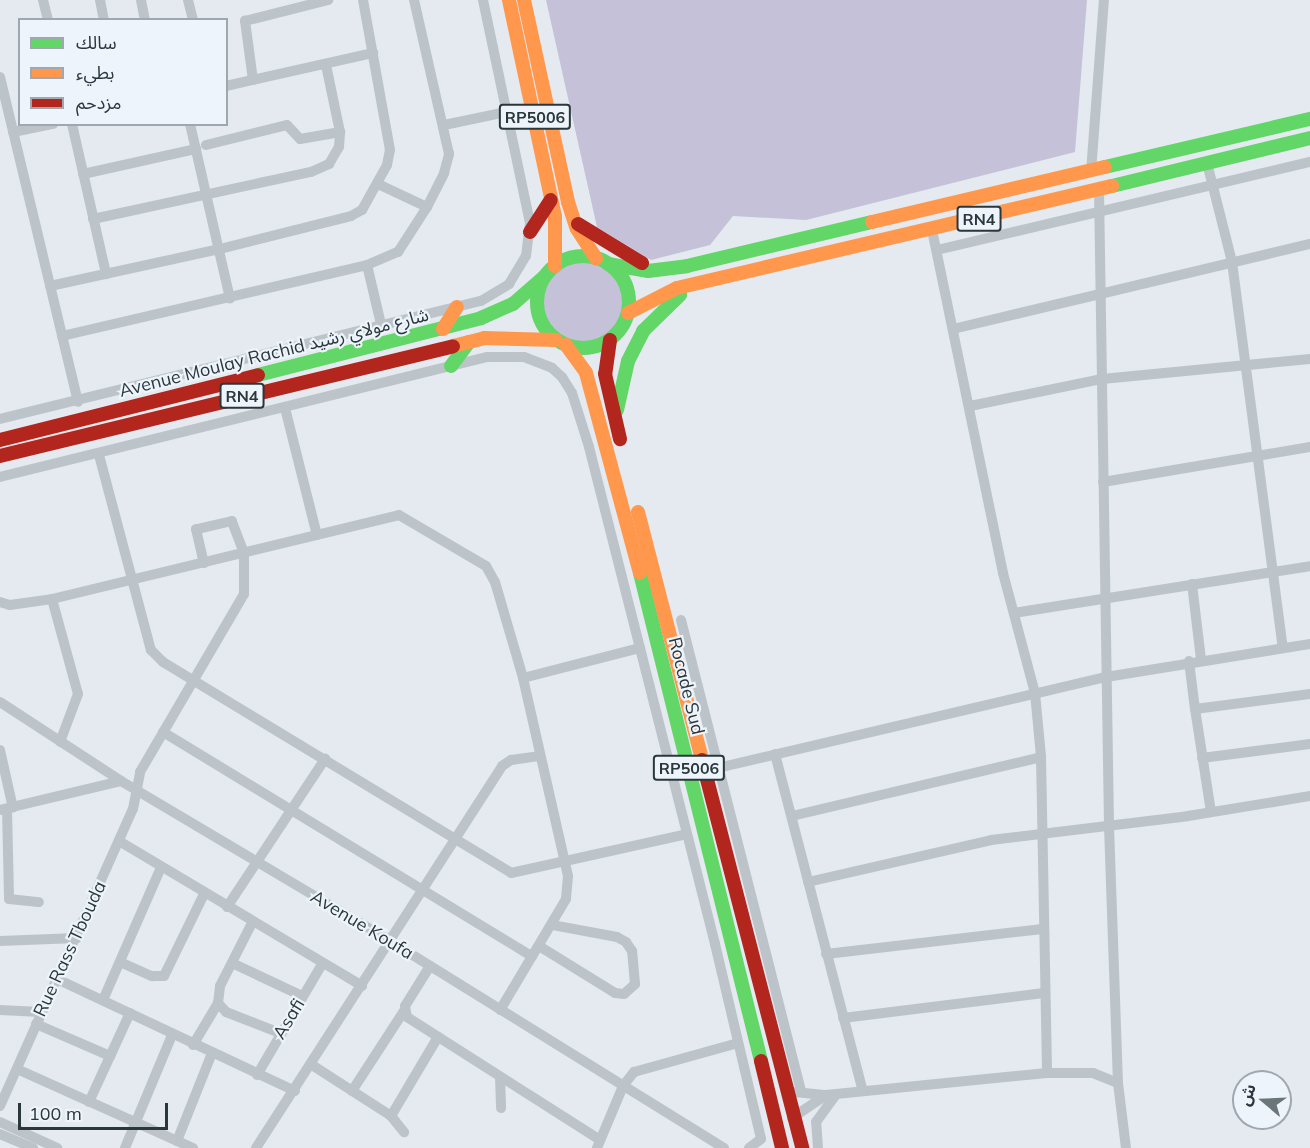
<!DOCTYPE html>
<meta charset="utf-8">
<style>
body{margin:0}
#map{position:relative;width:1310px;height:1148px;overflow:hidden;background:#e4eaf0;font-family:Mulish,"Noto Sans Arabic",sans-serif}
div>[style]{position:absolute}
.green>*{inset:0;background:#c4c1d8}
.round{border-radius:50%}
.street>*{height:10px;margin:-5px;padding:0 5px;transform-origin:5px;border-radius:5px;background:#bdc4c9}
.fast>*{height:14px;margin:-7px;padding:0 7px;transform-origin:7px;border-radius:7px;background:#63d668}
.fast>.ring{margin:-7px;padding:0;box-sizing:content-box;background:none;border:14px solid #63d668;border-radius:50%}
.slow>*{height:14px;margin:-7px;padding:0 7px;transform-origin:7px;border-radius:7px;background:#ff974d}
.jam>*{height:14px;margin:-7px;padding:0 7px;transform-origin:7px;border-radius:7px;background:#b3261e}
span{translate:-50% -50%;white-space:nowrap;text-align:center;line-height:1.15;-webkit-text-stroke:4.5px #edf4fb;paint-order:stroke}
.shield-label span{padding:2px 4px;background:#edf4fb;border:2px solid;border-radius:4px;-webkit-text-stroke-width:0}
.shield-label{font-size:16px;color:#2a373b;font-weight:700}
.street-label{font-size:18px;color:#2a373b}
.legend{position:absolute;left:18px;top:18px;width:210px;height:108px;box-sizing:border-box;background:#edf4fb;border:2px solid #9fa8ae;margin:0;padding:8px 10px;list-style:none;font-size:18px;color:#2a373b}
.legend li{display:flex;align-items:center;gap:12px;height:30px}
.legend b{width:30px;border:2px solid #9fa8ae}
.north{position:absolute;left:1232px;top:1070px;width:60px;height:60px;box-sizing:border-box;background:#edf4fb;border:2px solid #9fa8ae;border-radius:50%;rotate:289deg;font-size:16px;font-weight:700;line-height:24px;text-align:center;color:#2a373b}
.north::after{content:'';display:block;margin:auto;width:21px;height:27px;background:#6b767a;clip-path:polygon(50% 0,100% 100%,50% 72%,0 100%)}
.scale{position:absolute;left:18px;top:1103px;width:150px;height:27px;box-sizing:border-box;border:3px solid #2a373b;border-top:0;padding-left:8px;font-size:18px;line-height:21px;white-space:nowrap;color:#2a373b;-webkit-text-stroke:4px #edf4fb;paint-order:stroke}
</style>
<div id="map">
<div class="green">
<i style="clip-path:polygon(546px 0,1087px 0,1075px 152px,806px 220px,733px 216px,710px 245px,651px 260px,597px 227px)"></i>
<i class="round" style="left:543px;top:262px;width:80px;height:80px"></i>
</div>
<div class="street">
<i style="left:43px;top:0;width:21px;rotate:76deg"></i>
<i style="left:100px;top:0;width:20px;rotate:79deg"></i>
<i style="left:141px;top:0;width:20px;rotate:79deg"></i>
<i style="left:188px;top:0;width:21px;rotate:76deg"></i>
<i style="left:0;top:77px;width:334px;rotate:76.5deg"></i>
<i style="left:253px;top:80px;width:60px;rotate:-97.7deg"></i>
<i style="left:245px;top:21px;width:86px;rotate:-14.2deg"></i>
<i style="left:226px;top:86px;width:151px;rotate:-12.7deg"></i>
<i style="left:72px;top:124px;width:154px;rotate:77.2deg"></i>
<i style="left:190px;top:124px;width:179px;rotate:77.1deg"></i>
<i style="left:444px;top:125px;width:63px;rotate:-11.8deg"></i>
<i style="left:13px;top:132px;width:41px;rotate:-11.3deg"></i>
<i style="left:206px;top:145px;width:83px;rotate:-13.9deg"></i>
<i style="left:287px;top:125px;width:19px;rotate:47deg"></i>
<i style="left:300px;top:139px;width:41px;rotate:-9.9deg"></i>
<i style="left:1207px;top:163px;width:102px;rotate:75.8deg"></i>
<i style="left:1232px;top:262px;width:389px;rotate:82.5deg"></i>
<i style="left:1091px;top:172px;width:172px;rotate:-85.7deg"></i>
<i style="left:83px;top:174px;width:116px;rotate:-12.5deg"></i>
<i style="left:378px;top:184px;width:54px;rotate:25.1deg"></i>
<i style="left:1099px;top:189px;width:637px;rotate:89.1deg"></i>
<i style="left:1109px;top:826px;width:257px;rotate:88deg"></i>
<i style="left:1118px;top:1083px;width:65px;rotate:83deg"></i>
<i style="left:93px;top:219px;width:223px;rotate:-12.2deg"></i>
<i style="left:311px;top:172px;width:20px;rotate:-24deg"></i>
<i style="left:329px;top:164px;width:20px;rotate:-60deg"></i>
<i style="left:339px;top:147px;width:15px;rotate:-86deg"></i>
<i style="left:340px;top:132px;width:68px;rotate:-101.8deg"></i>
<i style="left:932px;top:230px;width:350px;rotate:78.3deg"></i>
<i style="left:1003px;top:573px;width:124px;rotate:75.1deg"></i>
<i style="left:1035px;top:693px;width:64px;rotate:84.6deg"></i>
<i style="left:1041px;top:757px;width:316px;rotate:88.9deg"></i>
<i style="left:937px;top:250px;width:383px;rotate:-13.3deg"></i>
<i style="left:367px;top:265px;width:61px;rotate:76.7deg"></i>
<i style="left:50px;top:286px;width:174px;rotate:-12.3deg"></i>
<i style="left:220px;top:249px;width:135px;rotate:-14.1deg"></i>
<i style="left:351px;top:216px;width:13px;rotate:-29deg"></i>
<i style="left:362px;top:210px;width:51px;rotate:-60.9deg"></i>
<i style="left:387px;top:165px;width:15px;rotate:-79deg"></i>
<i style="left:390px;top:150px;width:152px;rotate:-100.2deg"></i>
<i style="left:953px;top:329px;width:367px;rotate:-13.4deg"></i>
<i style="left:62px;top:336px;width:313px;rotate:-13.1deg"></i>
<i style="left:367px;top:265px;width:34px;rotate:-23deg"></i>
<i style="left:398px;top:252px;width:54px;rotate:-57.2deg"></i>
<i style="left:427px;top:207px;width:38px;rotate:-63deg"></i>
<i style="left:444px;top:173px;width:20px;rotate:-75deg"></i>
<i style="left:449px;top:154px;width:158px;rotate:-102.8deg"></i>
<i style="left:970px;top:406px;width:135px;rotate:-11.6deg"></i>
<i style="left:1102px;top:379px;width:209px;rotate:-5.5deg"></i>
<i style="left:285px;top:408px;width:131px;rotate:75.9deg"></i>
<i style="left:0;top:419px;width:495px;rotate:-13.8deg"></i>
<i style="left:481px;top:301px;width:33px;rotate:-31deg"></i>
<i style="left:509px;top:284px;width:33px;rotate:-59deg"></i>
<i style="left:526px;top:256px;width:33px;rotate:-83deg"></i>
<i style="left:530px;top:223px;width:228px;rotate:-101.9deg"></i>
<i style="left:99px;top:455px;width:202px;rotate:75.1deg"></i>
<i style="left:151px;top:650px;width:17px;rotate:45deg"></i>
<i style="left:163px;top:662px;width:407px;rotate:31.2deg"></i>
<i style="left:511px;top:873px;width:180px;rotate:-12.5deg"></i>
<i style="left:0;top:477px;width:502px;rotate:-13.84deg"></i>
<i style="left:487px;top:357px;width:37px"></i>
<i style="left:524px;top:357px;width:30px;rotate:21deg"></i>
<i style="left:552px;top:368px;width:13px;rotate:42deg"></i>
<i style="left:562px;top:377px;width:19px;rotate:58deg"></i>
<i style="left:572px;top:393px;width:57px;rotate:72.5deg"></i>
<i style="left:589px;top:447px;width:513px;rotate:75.77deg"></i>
<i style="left:715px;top:944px;width:200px;rotate:76.7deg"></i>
<i style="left:761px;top:1139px;width:15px;rotate:143deg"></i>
<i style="left:1103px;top:482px;width:210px;rotate:-9.6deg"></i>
<i style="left:1192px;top:584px;width:76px;rotate:83.2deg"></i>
<i style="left:52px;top:599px;width:98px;rotate:74.7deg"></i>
<i style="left:78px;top:694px;width:51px;rotate:110.6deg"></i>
<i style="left:0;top:602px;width:10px;rotate:17deg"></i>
<i style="left:10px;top:605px;width:42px;rotate:-8.1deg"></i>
<i style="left:52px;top:599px;width:357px;rotate:-13.6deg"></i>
<i style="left:399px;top:515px;width:101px;rotate:30.4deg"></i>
<i style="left:486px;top:566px;width:18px;rotate:61deg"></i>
<i style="left:495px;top:582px;width:100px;rotate:73.7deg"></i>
<i style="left:523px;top:678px;width:203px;rotate:77.2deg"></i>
<i style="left:568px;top:876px;width:23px;rotate:95deg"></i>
<i style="left:566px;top:899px;width:129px;rotate:120.7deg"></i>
<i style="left:1014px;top:613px;width:300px;rotate:-9deg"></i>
<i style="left:681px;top:620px;width:486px;rotate:75.7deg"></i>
<i style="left:1189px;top:661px;width:48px;rotate:82.9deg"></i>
<i style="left:523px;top:678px;width:121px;rotate:-14.4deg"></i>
<i style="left:0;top:702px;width:145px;rotate:33.1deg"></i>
<i style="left:121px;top:781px;width:313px;rotate:30.7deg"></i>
<i style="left:390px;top:941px;width:393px;rotate:31.8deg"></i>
<i style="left:163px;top:732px;width:432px;rotate:31.3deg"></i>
<i style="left:0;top:750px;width:59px;rotate:77.4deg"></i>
<i style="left:775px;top:754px;width:348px;rotate:75.4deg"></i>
<i style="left:1202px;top:758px;width:109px;rotate:-7.4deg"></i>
<i style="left:705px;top:771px;width:412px;rotate:-13.2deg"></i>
<i style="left:1106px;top:677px;width:207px;rotate:-9.2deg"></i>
<i style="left:7px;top:809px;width:90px;rotate:88.7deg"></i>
<i style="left:9px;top:899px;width:30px;rotate:6deg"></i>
<i style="left:0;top:810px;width:124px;rotate:-13.5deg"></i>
<i style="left:1211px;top:812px;width:104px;rotate:-98.8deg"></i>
<i style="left:1195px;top:709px;width:116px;rotate:-7.4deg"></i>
<i style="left:792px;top:816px;width:256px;rotate:-13.3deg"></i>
<i style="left:119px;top:841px;width:283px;rotate:30.8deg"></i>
<i style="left:808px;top:882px;width:188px;rotate:-12.9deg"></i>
<i style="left:991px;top:840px;width:198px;rotate:-6.9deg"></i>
<i style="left:1188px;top:816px;width:124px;rotate:-9.3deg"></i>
<i style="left:227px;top:907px;width:178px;rotate:-56.5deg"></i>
<i style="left:0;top:941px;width:77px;rotate:-2.2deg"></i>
<i style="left:539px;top:946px;width:89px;rotate:31.7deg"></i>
<i style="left:615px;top:993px;width:9px;rotate:6deg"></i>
<i style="left:624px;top:994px;width:15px;rotate:-42deg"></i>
<i style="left:635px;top:984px;width:33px;rotate:-95deg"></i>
<i style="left:632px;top:951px;width:11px;rotate:-124deg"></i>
<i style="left:626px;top:942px;width:10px;rotate:-151deg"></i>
<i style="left:617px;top:937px;width:65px;rotate:-169.4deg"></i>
<i style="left:826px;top:954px;width:218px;rotate:-6.6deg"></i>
<i style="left:120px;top:962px;width:35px;rotate:24deg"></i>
<i style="left:152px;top:976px;width:12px"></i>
<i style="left:164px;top:976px;width:91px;rotate:-64deg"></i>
<i style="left:232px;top:963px;width:77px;rotate:25.2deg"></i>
<i style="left:430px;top:966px;width:47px;rotate:122deg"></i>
<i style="left:405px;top:1006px;width:11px;rotate:80deg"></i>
<i style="left:407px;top:1017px;width:229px;rotate:32.5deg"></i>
<i style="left:57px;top:979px;width:263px;rotate:25.2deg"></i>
<i style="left:103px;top:1000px;width:145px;rotate:-66.4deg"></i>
<i style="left:218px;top:1003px;width:12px;rotate:48deg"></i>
<i style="left:226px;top:1012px;width:58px;rotate:21.3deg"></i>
<i style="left:0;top:1010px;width:41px;rotate:2.8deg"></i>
<i style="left:843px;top:1018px;width:202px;rotate:-7.1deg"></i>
<i style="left:36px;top:1024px;width:81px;rotate:23.4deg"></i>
<i style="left:193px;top:1045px;width:49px;rotate:-59.2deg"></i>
<i style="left:218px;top:1003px;width:17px;rotate:-83deg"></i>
<i style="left:220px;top:986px;width:71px;rotate:-63.1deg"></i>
<i style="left:312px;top:1065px;width:94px;rotate:32.8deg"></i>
<i style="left:391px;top:1116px;width:21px;rotate:51deg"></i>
<i style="left:17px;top:1069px;width:193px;rotate:24.2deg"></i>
<i style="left:257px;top:1075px;width:129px;rotate:-59.6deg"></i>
<i style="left:500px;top:1077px;width:31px;rotate:88deg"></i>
<i style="left:352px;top:1091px;width:95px;rotate:-57deg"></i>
<i style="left:795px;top:1092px;width:31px;rotate:6deg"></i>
<i style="left:826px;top:1095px;width:222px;rotate:-5.7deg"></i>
<i style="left:1047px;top:1073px;width:46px"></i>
<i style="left:1093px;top:1073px;width:27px;rotate:22deg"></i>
<i style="left:89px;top:1102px;width:98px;rotate:-65.3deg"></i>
<i style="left:0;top:1106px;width:325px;rotate:-65.9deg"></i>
<i style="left:133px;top:809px;width:38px;rotate:-79deg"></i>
<i style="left:140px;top:772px;width:206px;rotate:-59.7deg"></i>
<i style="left:244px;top:594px;width:41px;rotate:-90deg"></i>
<i style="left:244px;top:553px;width:34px;rotate:-111deg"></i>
<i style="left:232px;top:521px;width:37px;rotate:167deg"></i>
<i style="left:196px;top:529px;width:35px;rotate:77deg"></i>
<i style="left:391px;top:1116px;width:92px;rotate:-59.3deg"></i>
<i style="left:792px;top:1118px;width:41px;rotate:-34.1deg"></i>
<i style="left:0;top:1122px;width:63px;rotate:24.5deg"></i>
<i style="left:0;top:1134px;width:36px;rotate:23deg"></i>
<i style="left:177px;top:1141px;width:95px;rotate:-68.3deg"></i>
<i style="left:125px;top:1148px;width:122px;rotate:-67.4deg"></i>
<i style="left:256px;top:1148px;width:454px;rotate:-57.2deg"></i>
<i style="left:502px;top:766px;width:11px;rotate:-34deg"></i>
<i style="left:511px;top:760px;width:28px;rotate:-8deg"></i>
<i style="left:597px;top:1148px;width:67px;rotate:-67.2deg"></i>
<i style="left:623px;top:1086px;width:18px;rotate:-52deg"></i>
<i style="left:634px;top:1072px;width:108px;rotate:-15.6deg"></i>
<i style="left:818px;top:1148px;width:26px;rotate:-94deg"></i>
<i style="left:816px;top:1122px;width:34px;rotate:-54deg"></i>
</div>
<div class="fast">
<i style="left:1105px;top:167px;width:211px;rotate:-13.2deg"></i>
<i style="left:1112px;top:186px;width:204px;rotate:-13.6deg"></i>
<i class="ring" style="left:537px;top:256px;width:78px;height:78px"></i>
<i style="left:608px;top:264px;width:41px;rotate:9.9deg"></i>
<i style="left:648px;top:271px;width:39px;rotate:-7deg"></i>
<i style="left:687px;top:266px;width:190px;rotate:-13.4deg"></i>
<i style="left:451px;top:366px;width:30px;rotate:-53deg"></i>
<i style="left:258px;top:375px;width:230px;rotate:-14.3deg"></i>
<i style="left:481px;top:318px;width:35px;rotate:-24deg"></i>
<i style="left:513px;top:304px;width:43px;rotate:-41.2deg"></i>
<i style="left:617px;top:410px;width:50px;rotate:-77.3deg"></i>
<i style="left:628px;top:361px;width:34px;rotate:-63deg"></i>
<i style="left:643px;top:331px;width:52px;rotate:-44.2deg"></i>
<i style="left:640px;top:573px;width:503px;rotate:76.07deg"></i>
</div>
<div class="slow">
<i style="left:509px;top:0;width:221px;rotate:78deg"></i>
<i style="left:555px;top:216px;width:50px;rotate:90deg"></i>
<i style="left:524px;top:0;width:207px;rotate:77.7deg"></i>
<i style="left:568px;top:202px;width:28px;rotate:72deg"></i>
<i style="left:577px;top:229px;width:35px;rotate:57deg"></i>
<i style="left:872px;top:222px;width:239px;rotate:-13.3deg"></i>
<i style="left:628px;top:313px;width:55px;rotate:-27deg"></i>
<i style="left:677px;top:288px;width:447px;rotate:-13.2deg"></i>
<i style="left:443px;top:329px;width:26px;rotate:-58deg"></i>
<i style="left:566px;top:345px;width:34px;rotate:54deg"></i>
<i style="left:586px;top:373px;width:207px;rotate:74.9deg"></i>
<i style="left:453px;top:346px;width:32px;rotate:-14deg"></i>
<i style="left:484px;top:338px;width:72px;rotate:1.6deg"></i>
<i style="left:638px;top:512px;width:256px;rotate:75.5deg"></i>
</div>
<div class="jam">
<i style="left:578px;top:224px;width:75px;rotate:31.4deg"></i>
<i style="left:530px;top:232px;width:38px;rotate:-57deg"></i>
<i style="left:610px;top:340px;width:34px;rotate:98deg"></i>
<i style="left:605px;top:374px;width:67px;rotate:77deg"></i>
<i style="left:0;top:440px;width:266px;rotate:-14.1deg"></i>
<i style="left:0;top:456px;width:466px;rotate:-13.6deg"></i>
<i style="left:702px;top:760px;width:401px;rotate:75.5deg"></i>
<i style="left:761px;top:1061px;width:89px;rotate:76.4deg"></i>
</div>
<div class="shield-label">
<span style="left:535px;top:117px">RP5006</span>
<span style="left:979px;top:219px">RN4</span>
<span style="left:242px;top:396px">RN4</span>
<span style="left:689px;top:768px">RP5006</span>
</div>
<div class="street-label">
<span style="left:274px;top:353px;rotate:-14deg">Avenue Moulay Rachid شارع مولاي رشيد</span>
<span style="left:686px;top:686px;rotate:76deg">Rocade Sud</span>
<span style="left:362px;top:925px;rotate:31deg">Avenue Koufa</span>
<span style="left:70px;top:949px;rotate:-65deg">Rue Rass Tbouda</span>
<span style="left:289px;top:1019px;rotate:-59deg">Asafi</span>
</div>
<ul class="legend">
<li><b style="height:8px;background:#63d668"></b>سالك</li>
<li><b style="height:8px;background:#ff974d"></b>بطيء</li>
<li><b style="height:8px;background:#b3261e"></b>مزدحم</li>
</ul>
<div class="north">ش</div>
<div class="scale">100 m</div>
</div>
